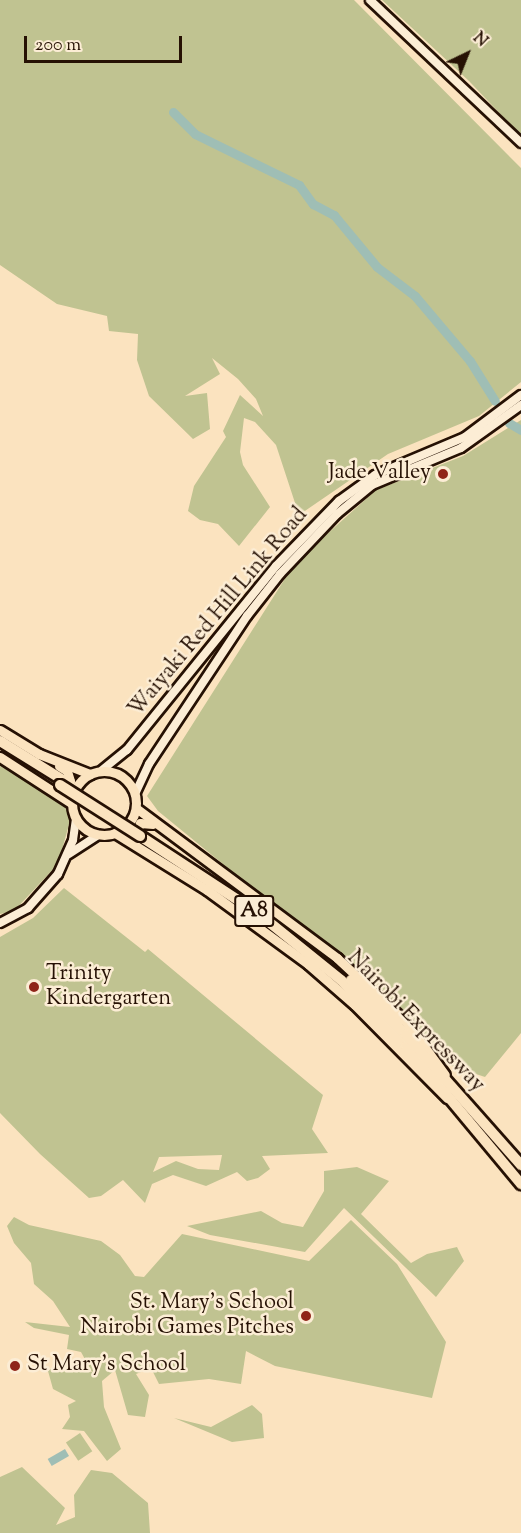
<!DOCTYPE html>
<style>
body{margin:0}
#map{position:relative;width:521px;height:1533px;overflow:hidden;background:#fbe3bf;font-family:"Sorts Mill Goudy",serif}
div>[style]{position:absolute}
.green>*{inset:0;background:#c0c391;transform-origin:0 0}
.water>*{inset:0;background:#9fbeb5;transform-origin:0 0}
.river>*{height:9px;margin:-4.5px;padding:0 4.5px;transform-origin:4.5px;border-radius:4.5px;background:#9fbeb5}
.roads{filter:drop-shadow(2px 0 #261104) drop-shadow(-2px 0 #261104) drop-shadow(0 2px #261104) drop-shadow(0 -2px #261104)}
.secondary>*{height:8px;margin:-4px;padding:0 4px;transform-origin:4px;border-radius:4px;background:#fcedd5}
.primary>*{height:9px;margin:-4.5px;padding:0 4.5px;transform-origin:4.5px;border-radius:4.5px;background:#fbe3bf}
.primary>.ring{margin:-4.5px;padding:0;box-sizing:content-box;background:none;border:9px solid #fbe3bf;border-radius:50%}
.highway>*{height:10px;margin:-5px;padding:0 5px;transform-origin:5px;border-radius:5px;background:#fbe3bf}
.bridges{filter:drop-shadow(2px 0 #261104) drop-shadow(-2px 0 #261104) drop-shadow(0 2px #261104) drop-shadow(0 -2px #261104)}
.highway-bridge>*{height:10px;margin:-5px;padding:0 5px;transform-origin:5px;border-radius:5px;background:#fbe3bf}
.dots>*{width:16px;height:16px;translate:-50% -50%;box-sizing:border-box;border:3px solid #fcedd5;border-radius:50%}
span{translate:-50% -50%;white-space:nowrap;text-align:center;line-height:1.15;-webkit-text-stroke:5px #fcedd5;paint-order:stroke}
.shield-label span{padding:2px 4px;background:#fcedd5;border:2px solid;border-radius:4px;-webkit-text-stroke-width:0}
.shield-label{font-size:21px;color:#261104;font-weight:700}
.poi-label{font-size:22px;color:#261104}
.right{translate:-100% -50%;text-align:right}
.left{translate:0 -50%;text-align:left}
.street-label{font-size:22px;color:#261104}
.north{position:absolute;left:437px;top:24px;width:60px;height:60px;-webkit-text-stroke:4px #fcedd5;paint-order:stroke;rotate:43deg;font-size:16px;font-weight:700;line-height:24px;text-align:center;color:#261104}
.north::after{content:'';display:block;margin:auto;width:21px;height:27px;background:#261104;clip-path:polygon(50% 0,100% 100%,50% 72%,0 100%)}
.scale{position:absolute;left:24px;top:36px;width:158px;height:27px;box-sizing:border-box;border:3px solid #261104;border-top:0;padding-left:8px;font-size:18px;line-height:21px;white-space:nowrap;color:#261104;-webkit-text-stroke:4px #fcedd5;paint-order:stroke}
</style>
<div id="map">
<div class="green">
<i style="clip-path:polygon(0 0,354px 0,521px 168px,521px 382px,479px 416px,388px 454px,299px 515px,276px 445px,255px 422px,244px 418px,240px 452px,243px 465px,270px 507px,239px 546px,218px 524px,200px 520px,188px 511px,194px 486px,226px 437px,223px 431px,240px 395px,263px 416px,256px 399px,238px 379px,212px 358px,220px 374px,185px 396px,207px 393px,210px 429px,193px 439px,149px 396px,137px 360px,138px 334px,109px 331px,107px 316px,57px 304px,0 265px)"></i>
<i style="clip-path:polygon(382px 0,521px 0,521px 136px,469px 81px)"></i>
<i style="clip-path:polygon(521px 420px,521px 1033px,485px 1077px,452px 1066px,350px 961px,261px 895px,158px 811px,147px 796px,286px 577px,307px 552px,376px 490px,463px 456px)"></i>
<i style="clip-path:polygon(0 766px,65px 804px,70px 821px,58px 864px,14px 911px,0 914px)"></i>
<i style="clip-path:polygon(evenodd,64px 888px,145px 952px,148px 949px,323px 1095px,312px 1129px,328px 1153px,262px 1156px,270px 1169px,258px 1178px,247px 1181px,237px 1172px,206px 1186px,173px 1175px,152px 1184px,145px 1203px,123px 1180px,101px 1196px,89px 1198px,40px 1154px,0 1113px,0 937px,33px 918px,64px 888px,222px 1155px,219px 1170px,198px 1169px,176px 1161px,153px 1172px,159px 1157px,222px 1155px)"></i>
<i style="clip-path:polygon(357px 1167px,389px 1181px,361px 1214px,411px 1263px,427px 1254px,457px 1247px,464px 1261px,436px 1297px,344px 1208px,305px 1252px,210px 1235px,187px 1226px,261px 1211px,282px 1223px,303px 1227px,324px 1191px,324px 1171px)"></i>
<i style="clip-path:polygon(14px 1217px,29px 1225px,101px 1241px,120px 1255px,135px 1276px,144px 1277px,182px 1234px,309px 1261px,351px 1220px,397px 1264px,446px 1342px,432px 1398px,275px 1366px,246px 1351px,241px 1384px,209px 1379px,159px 1384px,151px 1368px,136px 1374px,149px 1395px,145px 1417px,128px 1415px,115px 1370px,102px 1381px,104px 1407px,121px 1449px,107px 1461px,84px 1431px,62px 1429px,70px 1417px,68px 1405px,76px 1401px,53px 1389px,48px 1371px,58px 1364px,92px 1372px,81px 1352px,67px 1349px,69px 1335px,34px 1328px,25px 1322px,70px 1327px,53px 1301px,34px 1284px,31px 1263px,14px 1243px,7px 1226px)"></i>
<i style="clip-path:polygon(252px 1405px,262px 1414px,264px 1438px,232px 1442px,174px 1418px,211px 1427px)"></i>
<i style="left:80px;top:1433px;width:22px;height:17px;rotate:56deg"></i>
<i style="clip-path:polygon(22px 1467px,65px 1508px,56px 1525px,75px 1517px,74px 1495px,91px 1470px,112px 1473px,148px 1503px,150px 1533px,0 1533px,0 1477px)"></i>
</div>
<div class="water">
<i style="left:65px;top:1449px;width:8px;height:20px;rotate:60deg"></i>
</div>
<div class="river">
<i style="left:173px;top:112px;width:31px;rotate:45deg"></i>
<i style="left:195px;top:134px;width:116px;rotate:26.1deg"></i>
<i style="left:299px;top:185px;width:24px;rotate:54deg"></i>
<i style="left:313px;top:204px;width:24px;rotate:28deg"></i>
<i style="left:334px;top:215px;width:67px;rotate:50.4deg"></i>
<i style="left:377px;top:267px;width:48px;rotate:37.3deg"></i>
<i style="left:415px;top:296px;width:85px;rotate:49.8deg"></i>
<i style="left:470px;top:361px;width:47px;rotate:58deg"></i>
<i style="left:509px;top:423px;width:14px;rotate:30deg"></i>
</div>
<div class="roads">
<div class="secondary">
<i style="left:370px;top:0;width:208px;rotate:43.4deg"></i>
<i style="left:102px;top:770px;width:32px;rotate:-39deg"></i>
<i style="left:127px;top:750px;width:237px;rotate:-51deg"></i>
<i style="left:276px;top:566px;width:91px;rotate:-45.9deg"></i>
<i style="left:339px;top:501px;width:44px;rotate:-35.8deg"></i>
<i style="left:375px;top:475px;width:98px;rotate:-22.9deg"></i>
<i style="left:465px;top:437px;width:70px;rotate:-36.9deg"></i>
<i style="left:135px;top:794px;width:33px;rotate:-65deg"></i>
<i style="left:149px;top:764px;width:178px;rotate:-56.5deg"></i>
<i style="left:247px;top:616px;width:53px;rotate:-51.8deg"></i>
<i style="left:280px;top:574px;width:83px;rotate:-46.5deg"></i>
<i style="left:337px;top:514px;width:45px;rotate:-39.6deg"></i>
<i style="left:372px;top:485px;width:96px;rotate:-22.6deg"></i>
<i style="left:461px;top:448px;width:74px;rotate:-35.6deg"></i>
<i style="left:69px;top:854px;width:35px;rotate:-33deg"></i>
<i style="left:0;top:923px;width:32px;rotate:-28deg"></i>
<i style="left:28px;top:908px;width:45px;rotate:-48.6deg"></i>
<i style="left:58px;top:874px;width:37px;rotate:-66deg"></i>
<i style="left:73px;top:840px;width:21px;rotate:-82deg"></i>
</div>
<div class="primary">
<i style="left:0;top:730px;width:46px;rotate:31.6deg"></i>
<i style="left:39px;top:754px;width:55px;rotate:21.4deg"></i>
<i style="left:0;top:757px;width:85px;rotate:32.9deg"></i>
<i style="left:59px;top:766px;width:9px;rotate:32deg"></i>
<i style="left:67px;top:771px;width:10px;rotate:73deg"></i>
<i style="left:70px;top:781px;width:13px;rotate:132deg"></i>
<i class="ring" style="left:72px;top:771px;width:55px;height:55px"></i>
<i style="left:136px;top:808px;width:251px;rotate:36.7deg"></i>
<i style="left:337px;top:958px;width:96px;rotate:42.9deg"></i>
<i style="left:407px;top:1023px;width:64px;rotate:53.8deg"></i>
<i style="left:115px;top:833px;width:108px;rotate:31.8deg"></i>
<i style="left:207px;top:890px;width:125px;rotate:36.2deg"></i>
<i style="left:308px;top:964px;width:62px;rotate:41.1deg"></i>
<i style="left:355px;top:1005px;width:131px;rotate:45.3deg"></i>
<i style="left:134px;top:838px;width:16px;rotate:-68deg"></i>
<i style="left:140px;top:823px;width:13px;rotate:4deg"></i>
</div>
<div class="highway">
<i style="left:0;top:741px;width:74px;rotate:31.8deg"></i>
<i style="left:140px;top:836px;width:142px;rotate:33.2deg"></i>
<i style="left:259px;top:914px;width:105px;rotate:38.8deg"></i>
<i style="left:341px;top:980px;width:93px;rotate:45.4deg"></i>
<i style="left:406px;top:1046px;width:180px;rotate:50.2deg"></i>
<i style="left:351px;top:980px;width:78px;rotate:45deg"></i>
<i style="left:406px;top:1035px;width:174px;rotate:48.5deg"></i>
</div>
</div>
<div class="bridges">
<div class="highway-bridge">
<i style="left:60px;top:785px;width:95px;rotate:32.5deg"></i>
</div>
</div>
<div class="dots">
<i style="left:443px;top:474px;background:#8f2418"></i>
<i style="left:34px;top:987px;background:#8f2418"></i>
<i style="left:306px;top:1316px;background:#8f2418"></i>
<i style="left:15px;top:1366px;background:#8f2418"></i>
</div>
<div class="shield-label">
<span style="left:254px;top:911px">A8</span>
</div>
<div class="poi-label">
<span class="right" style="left:431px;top:474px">Jade Valley</span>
<span class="left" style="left:46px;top:987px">Trinity<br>Kindergarten</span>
<span class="right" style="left:294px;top:1316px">St. Mary's School<br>Nairobi Games Pitches</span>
<span class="left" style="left:27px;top:1366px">St Mary's School</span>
</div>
<div class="street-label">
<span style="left:219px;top:613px;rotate:-50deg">Waiyaki Red Hill Link Road</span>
<span style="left:415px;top:1022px;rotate:46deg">Nairobi Expressway</span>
</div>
<div class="north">N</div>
<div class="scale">200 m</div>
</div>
